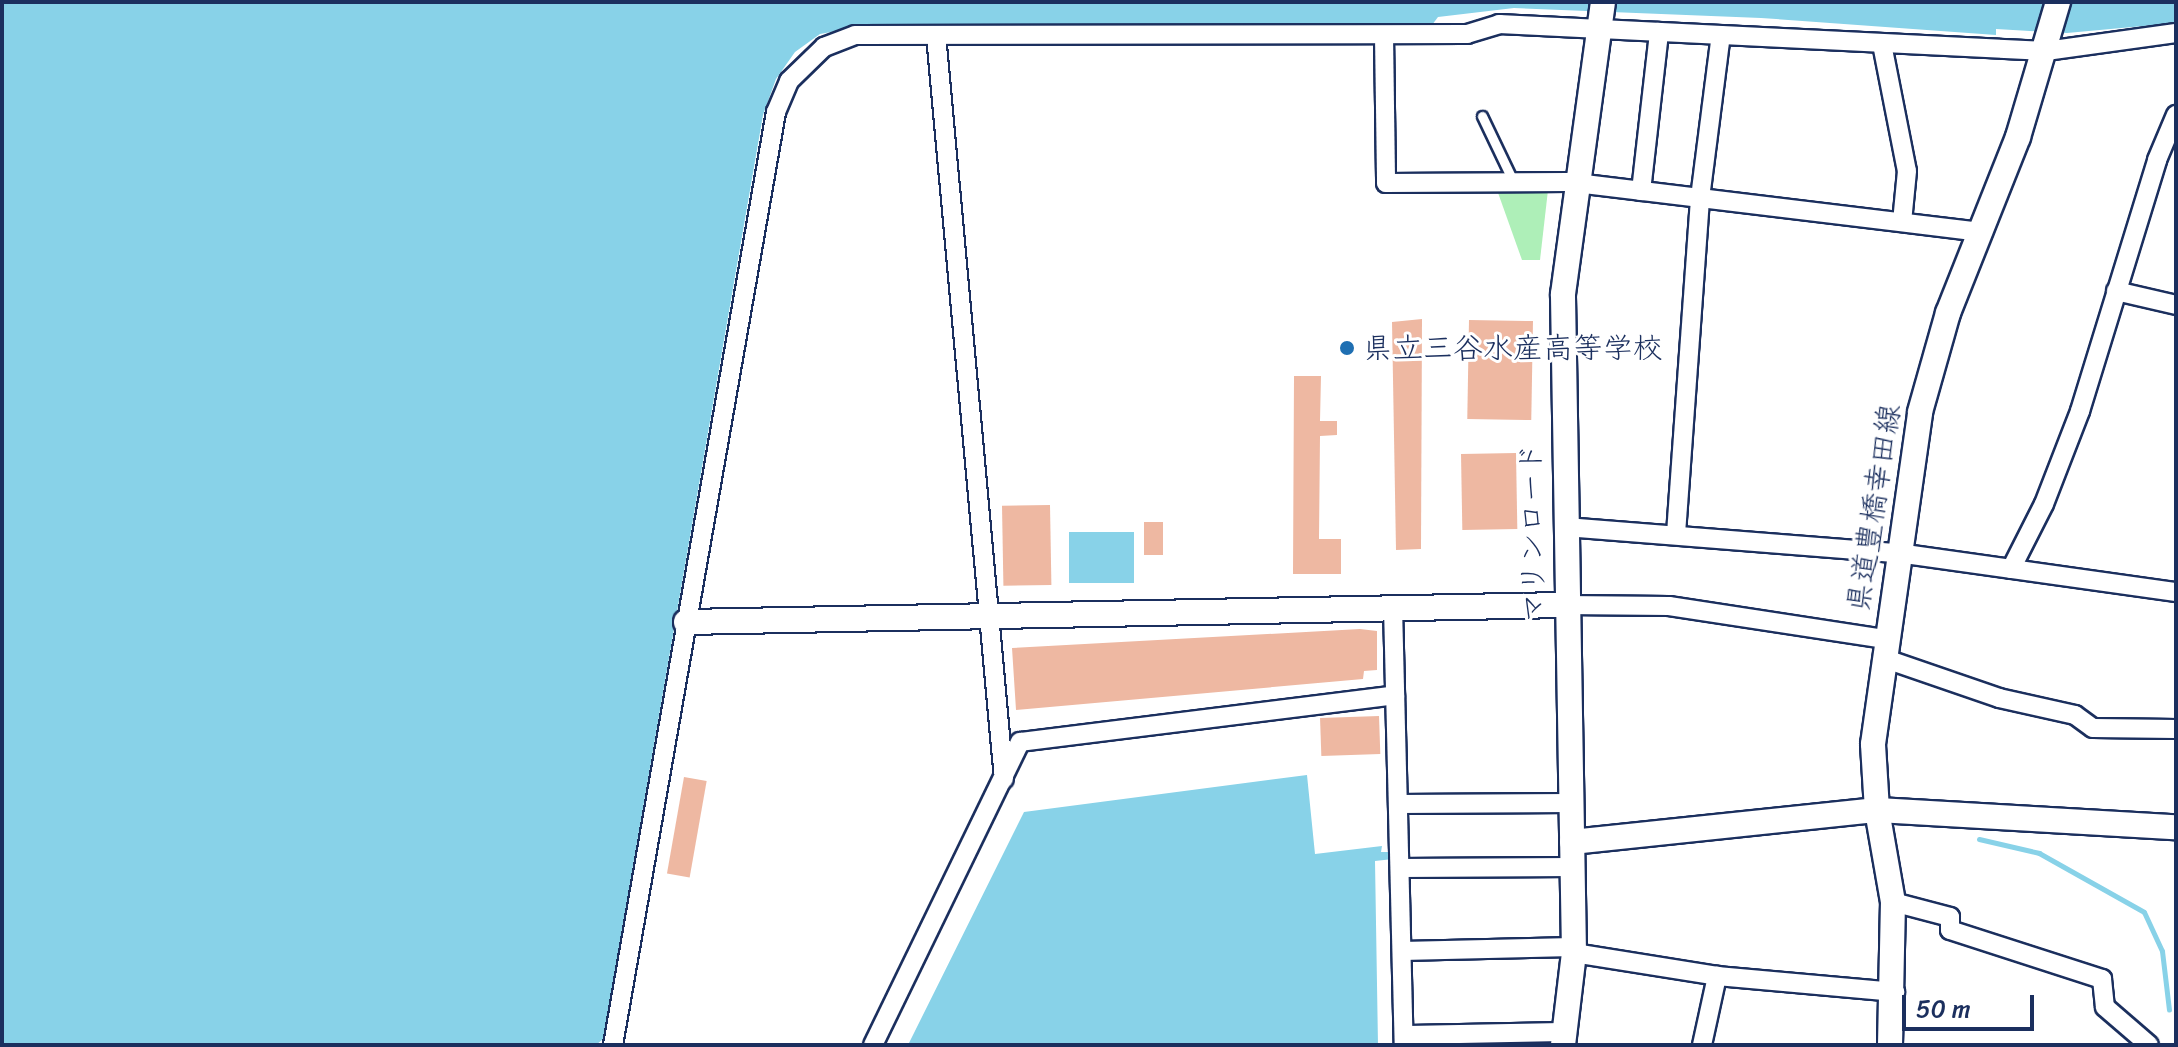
<!DOCTYPE html>
<meta charset="utf-8">
<style>
body{margin:0}
#map{position:relative;width:2178px;height:1047px;overflow:hidden;background:#fff;font-family:Sriracha,"Klee One",sans-serif}
div>[style]{position:absolute}
.green>*{inset:0;background:#aeefb8}
.water>*{inset:0;background:#88d2e8;transform-origin:0 0}
.stream>*{height:5px;margin:-2.5px;padding:0 2.5px;transform-origin:2.5px;border-radius:2.5px;background:#88d2e8}
.building>*{inset:0;background:#eeb8a2;transform-origin:0 0}
.roads{filter:drop-shadow(2px 0 #1b2f5e) drop-shadow(-2px 0 #1b2f5e) drop-shadow(0 2px #1b2f5e) drop-shadow(0 -2px #1b2f5e)}
.lane>*{height:9px;margin:-4.5px;padding:0 4.5px;transform-origin:4.5px;border-radius:4.5px;background:#fff}
.street>*{height:18px;margin:-9px;padding:0 9px;transform-origin:9px;border-radius:9px;background:#fff}
.secondary>*{height:24px;margin:-12px;padding:0 12px;transform-origin:12px;border-radius:12px;background:#fff}
.dots>*{width:22px;height:22px;translate:-50% -50%;box-sizing:border-box;border:4px solid #fff;border-radius:50%}
span{translate:-50% -50%;white-space:nowrap;text-align:center;line-height:1.15;-webkit-text-stroke:6px #fff;paint-order:stroke}
.poi-label{font-size:30px;color:#1b2f5e}
.left{translate:0 -50%;text-align:left}
.street-label{font-size:30px;color:#1b2f5e}
.frame{position:absolute;inset:0;border:4px solid #1b2f5e;pointer-events:none}
.scale{position:absolute;left:1902px;top:995px;width:132px;height:36px;box-sizing:border-box;border:4px solid #1b2f5e;border-top:0;padding-left:10px;font-size:24px;line-height:28px;white-space:nowrap;color:#1b2f5e;-webkit-text-stroke:6px #fff;paint-order:stroke}
</style>
<div id="map">
<div class="green">
<i style="clip-path:polygon(1497px 190px,1548px 190px,1540px 260px,1522px 260px)"></i>
</div>
<div class="water">
<i style="clip-path:polygon(2px 2px,2176px 2px,2176px 23px,2067px 33px,1996px 29px,1996px 35px,1761px 18px,1514px 8px,1438px 17px,1432px 25px,874px 24px,820px 34px,795px 52px,776px 79px,763px 115px,603px 1039px,596px 1045px,2px 1045px)"></i>
<i style="left:1134px;top:532px;width:51px;height:65px;rotate:90deg"></i>
<i style="clip-path:polygon(1307px 775px,1315px 854px,1382px 846px,1381px 852px,1392px 852px,1393px 859px,1375px 861px,1378px 1045px,908px 1045px,1024px 812px)"></i>
</div>
<div class="stream">
<i style="left:1979px;top:839px;width:62px;rotate:13.1deg"></i>
<i style="left:2039px;top:853px;width:120px;rotate:29.3deg"></i>
<i style="left:2144px;top:912px;width:43px;rotate:65.2deg"></i>
<i style="left:2162px;top:951px;width:59px;rotate:83.2deg"></i>
</div>
<div class="building">
<i style="clip-path:polygon(1422px 319px,1421px 549px,1396px 550px,1392px 322px)"></i>
<i style="left:1469px;top:320px;width:64px;height:99px;rotate:1deg"></i>
<i style="clip-path:polygon(1294px 376px,1321px 376px,1320px 421px,1337px 421px,1337px 435px,1320px 436px,1319px 539px,1341px 539px,1341px 574px,1293px 574px)"></i>
<i style="left:1516px;top:453px;width:76px;height:55px;rotate:89deg"></i>
<i style="left:1050px;top:505px;width:80px;height:48px;rotate:89deg"></i>
<i style="left:1163px;top:522px;width:33px;height:19px;rotate:90deg"></i>
<i style="clip-path:polygon(1360px 629px,1377px 631px,1377px 670px,1364px 671px,1363px 679px,1016px 710px,1012px 648px)"></i>
<i style="left:1379px;top:716px;width:38px;height:59px;rotate:88deg"></i>
<i style="left:684px;top:777px;width:23px;height:98px;rotate:10deg"></i>
</div>
<div class="roads">
<div class="lane">
<i style="left:1482px;top:116px;width:72px;rotate:64.5deg"></i>
</div>
<div class="street">
<i style="left:936px;top:35px;width:747px;rotate:84.78deg"></i>
<i style="left:1384px;top:35px;width:148px;rotate:89.2deg"></i>
<i style="left:1386px;top:183px;width:182px;rotate:-0.3deg"></i>
<i style="left:1568px;top:182px;width:418px;rotate:6.9deg"></i>
<i style="left:1882px;top:44px;width:129px;rotate:78.9deg"></i>
<i style="left:1907px;top:171px;width:51px;rotate:95.6deg"></i>
<i style="left:1641px;top:191px;width:160px;rotate:-83.5deg"></i>
<i style="left:2116px;top:291px;width:62px;rotate:13.1deg"></i>
<i style="left:1565px;top:527px;width:334px;rotate:4.5deg"></i>
<i style="left:1898px;top:553px;width:281px;rotate:8deg"></i>
<i style="left:1676px;top:534px;width:337px;rotate:-85.9deg"></i>
<i style="left:1700px;top:198px;width:164px;rotate:-82.7deg"></i>
<i style="left:2011px;top:569px;width:73px;rotate:-63.1deg"></i>
<i style="left:2044px;top:504px;width:100px;rotate:-68.8deg"></i>
<i style="left:2080px;top:411px;width:263px;rotate:-72.9deg"></i>
<i style="left:2157px;top:160px;width:49px;rotate:-67.1deg"></i>
<i style="left:1565px;top:605px;width:104px;rotate:0.6deg"></i>
<i style="left:1669px;top:606px;width:219px;rotate:8.7deg"></i>
<i style="left:1393px;top:607px;width:438px;rotate:88.6deg"></i>
<i style="left:1883px;top:658px;width:123px;rotate:19deg"></i>
<i style="left:1999px;top:698px;width:78px;rotate:12.6deg"></i>
<i style="left:2075px;top:715px;width:22px;rotate:36deg"></i>
<i style="left:2093px;top:728px;width:83px;rotate:0.7deg"></i>
<i style="left:1398px;top:804px;width:173px;rotate:-0.3deg"></i>
<i style="left:1400px;top:868px;width:173px;rotate:-0.3deg"></i>
<i style="left:1893px;top:902px;width:59px;rotate:14.7deg"></i>
<i style="left:1950px;top:917px;width:13px;rotate:90deg"></i>
<i style="left:1950px;top:930px;width:160px;rotate:17.9deg"></i>
<i style="left:2102px;top:979px;width:28px;rotate:84deg"></i>
<i style="left:2105px;top:1007px;width:58px;rotate:40.8deg"></i>
<i style="left:1402px;top:951px;width:171px;rotate:-1.3deg"></i>
<i style="left:1574px;top:953px;width:145px;rotate:9.1deg"></i>
<i style="left:1717px;top:976px;width:179px;rotate:5.1deg"></i>
<i style="left:1404px;top:1035px;width:162px;rotate:-1.1deg"></i>
<i style="left:613px;top:1045px;width:947px;rotate:-80.09deg"></i>
<i style="left:776px;top:112px;width:34px;rotate:-67deg"></i>
<i style="left:789px;top:81px;width:49px;rotate:-44.2deg"></i>
<i style="left:824px;top:47px;width:33px;rotate:-21deg"></i>
<i style="left:855px;top:35px;width:612px;rotate:-0.09deg"></i>
<i style="left:1467px;top:34px;width:34px;rotate:-17deg"></i>
<i style="left:1499px;top:24px;width:548px;rotate:2.83deg"></i>
<i style="left:2046px;top:51px;width:131px;rotate:-7.9deg"></i>
<i style="left:873px;top:1045px;width:337px;rotate:-64.1deg"></i>
<i style="left:1020px;top:742px;width:378px;rotate:-7.1deg"></i>
<i style="left:1702px;top:1045px;width:71px;rotate:-77.7deg"></i>
</div>
<div class="secondary">
<i style="left:686px;top:622px;width:879px;rotate:-1.11deg"></i>
<i style="left:1572px;top:842px;width:307px;rotate:-6deg"></i>
<i style="left:1877px;top:810px;width:299px;rotate:3.3deg"></i>
<i style="left:1563px;top:1045px;width:93px;rotate:-83.2deg"></i>
<i style="left:1574px;top:953px;width:659px;rotate:-90.96deg"></i>
<i style="left:1563px;top:294px;width:295px;rotate:-82.2deg"></i>
<i style="left:1890px;top:1045px;width:143px;rotate:-88.8deg"></i>
<i style="left:1893px;top:902px;width:93px;rotate:-99.9deg"></i>
<i style="left:1877px;top:810px;width:66px;rotate:-93.5deg"></i>
<i style="left:1873px;top:744px;width:335px;rotate:-81.9deg"></i>
<i style="left:1920px;top:412px;width:103px;rotate:-74.2deg"></i>
<i style="left:1948px;top:313px;width:189px;rotate:-68.3deg"></i>
<i style="left:2018px;top:137px;width:141px;rotate:-73.5deg"></i>
</div>
</div>
<div class="dots">
<i style="left:1347px;top:348px;background:#1f6fb2"></i>
</div>
<div class="poi-label">
<span class="left" style="left:1363px;top:348px">県立三谷水産高等学校</span>
</div>
<div class="street-label">
<span style="left:1874px;top:508px;rotate:-81deg">県道豊橋幸田線</span>
<span style="left:1532px;top:533px;rotate:-91deg">マリンロード</span>
</div>
<div class="frame"></div>
<div class="scale">50 m</div>
</div>
